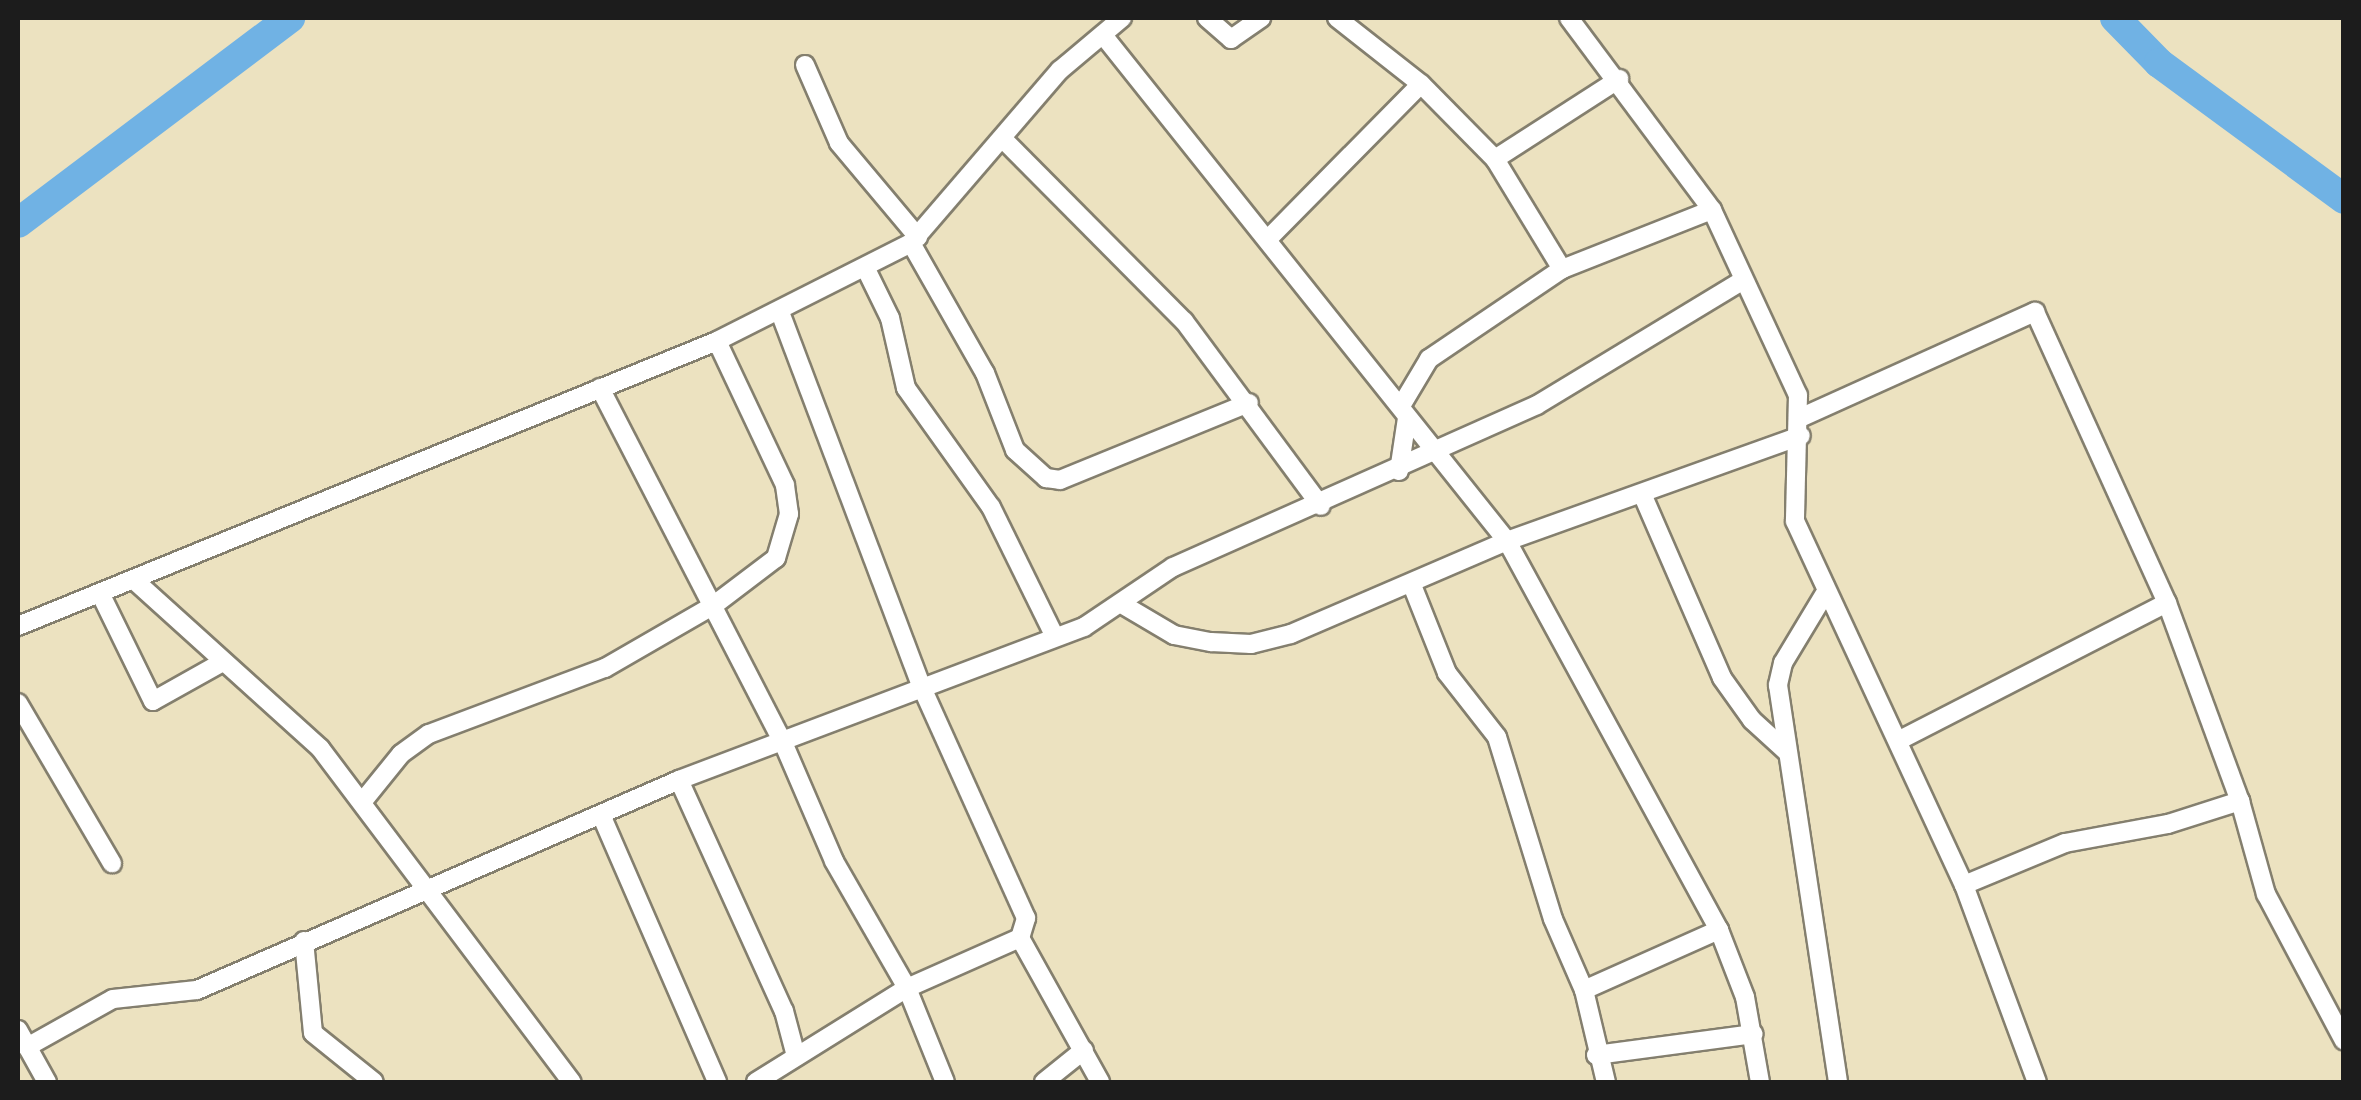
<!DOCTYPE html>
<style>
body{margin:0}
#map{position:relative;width:2361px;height:1100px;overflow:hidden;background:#ece2c0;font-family:"Patrick Hand",sans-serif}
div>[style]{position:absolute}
.river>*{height:30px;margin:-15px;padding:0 15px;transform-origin:15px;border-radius:15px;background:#70b2e4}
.roads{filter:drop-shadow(2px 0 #847f6e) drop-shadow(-2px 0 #847f6e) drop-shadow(0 2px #847f6e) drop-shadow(0 -2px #847f6e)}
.minor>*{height:18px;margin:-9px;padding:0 9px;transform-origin:9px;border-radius:9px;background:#fff}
span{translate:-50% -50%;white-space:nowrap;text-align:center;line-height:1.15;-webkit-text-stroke:8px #fcf5e5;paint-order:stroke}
.frame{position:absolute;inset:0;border:20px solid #1c1c1c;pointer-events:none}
</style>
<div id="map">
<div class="river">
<i style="left:2115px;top:18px;width:63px;rotate:45.6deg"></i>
<i style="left:2159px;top:63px;width:230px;rotate:36.3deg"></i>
<i style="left:18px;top:223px;width:341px;rotate:-37deg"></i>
</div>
<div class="roads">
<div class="minor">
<i style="left:1207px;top:18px;width:32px;rotate:41deg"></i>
<i style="left:1231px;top:39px;width:37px;rotate:-35deg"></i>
<i style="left:1337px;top:18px;width:107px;rotate:38.2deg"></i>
<i style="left:1421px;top:84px;width:105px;rotate:45.4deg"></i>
<i style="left:1495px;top:159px;width:129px;rotate:58.7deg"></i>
<i style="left:1569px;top:18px;width:239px;rotate:53.3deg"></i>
<i style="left:1712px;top:210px;width:204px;rotate:65.1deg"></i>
<i style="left:1798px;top:395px;width:126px;rotate:91.4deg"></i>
<i style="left:1795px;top:521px;width:401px;rotate:65.1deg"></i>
<i style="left:1964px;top:885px;width:210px;rotate:69.7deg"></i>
<i style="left:1103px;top:35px;width:647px;rotate:51.4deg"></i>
<i style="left:1507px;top:541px;width:443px;rotate:61.4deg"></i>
<i style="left:1719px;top:930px;width:72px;rotate:68.8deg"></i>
<i style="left:1745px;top:997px;width:86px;rotate:80deg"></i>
<i style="left:805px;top:65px;width:85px;rotate:66.4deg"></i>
<i style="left:839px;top:143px;width:123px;rotate:50deg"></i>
<i style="left:1004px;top:140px;width:255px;rotate:45.2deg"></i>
<i style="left:1184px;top:321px;width:230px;rotate:53.5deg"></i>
<i style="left:1495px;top:159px;width:148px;rotate:-32.8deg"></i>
<i style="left:1269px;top:238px;width:216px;rotate:-45.4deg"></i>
<i style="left:911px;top:243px;width:150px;rotate:60.4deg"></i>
<i style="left:985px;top:373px;width:83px;rotate:68.7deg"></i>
<i style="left:1015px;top:450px;width:42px;rotate:42.1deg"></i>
<i style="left:1046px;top:478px;width:14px;rotate:8deg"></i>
<i style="left:1060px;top:480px;width:204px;rotate:-22.2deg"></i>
<i style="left:865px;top:267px;width:57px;rotate:63.9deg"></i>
<i style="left:890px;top:318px;width:72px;rotate:77.1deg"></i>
<i style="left:906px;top:388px;width:146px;rotate:54.5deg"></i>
<i style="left:991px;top:507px;width:143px;rotate:63.8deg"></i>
<i style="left:600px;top:388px;width:396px;rotate:62.7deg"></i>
<i style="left:782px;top:740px;width:132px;rotate:66.7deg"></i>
<i style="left:834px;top:861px;width:146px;rotate:60.1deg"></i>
<i style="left:907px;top:988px;width:101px;rotate:68deg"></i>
<i style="left:1401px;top:406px;width:55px;rotate:-59.2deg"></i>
<i style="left:1429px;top:359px;width:161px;rotate:-34.1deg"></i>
<i style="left:1562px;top:269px;width:161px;rotate:-21.5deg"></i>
<i style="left:1802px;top:417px;width:256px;rotate:-24.3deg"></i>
<i style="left:2035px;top:312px;width:320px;rotate:65.6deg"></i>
<i style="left:2167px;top:603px;width:211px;rotate:69.8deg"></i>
<i style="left:2240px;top:801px;width:97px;rotate:74.4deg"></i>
<i style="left:2266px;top:894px;width:166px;rotate:62deg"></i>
<i style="left:1399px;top:471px;width:54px;rotate:-81.4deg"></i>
<i style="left:1643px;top:496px;width:198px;rotate:66.5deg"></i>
<i style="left:1722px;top:678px;width:52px;rotate:54.5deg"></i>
<i style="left:1752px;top:720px;width:46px;rotate:42.4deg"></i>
<i style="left:134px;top:580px;width:251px;rotate:42.1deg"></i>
<i style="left:320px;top:748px;width:418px;rotate:53deg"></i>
<i style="left:1412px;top:585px;width:95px;rotate:68.3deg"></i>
<i style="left:1447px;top:673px;width:81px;rotate:52deg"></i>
<i style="left:1497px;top:737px;width:190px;rotate:72.9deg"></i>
<i style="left:1553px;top:919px;width:77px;rotate:66.4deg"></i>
<i style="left:1584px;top:990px;width:95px;rotate:76.6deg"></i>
<i style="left:101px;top:595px;width:118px;rotate:63.9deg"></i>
<i style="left:153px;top:701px;width:78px;rotate:-29.2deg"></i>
<i style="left:1824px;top:595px;width:79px;rotate:121.1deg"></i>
<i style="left:1783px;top:663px;width:23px;rotate:103deg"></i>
<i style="left:1778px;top:685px;width:402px;rotate:81.4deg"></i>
<i style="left:1125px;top:606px;width:57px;rotate:30.6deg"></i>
<i style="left:1174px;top:635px;width:38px;rotate:11deg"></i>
<i style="left:1211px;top:642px;width:40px;rotate:2.9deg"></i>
<i style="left:1251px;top:644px;width:41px;rotate:-14deg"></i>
<i style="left:1291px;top:634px;width:235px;rotate:-23.3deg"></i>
<i style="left:1507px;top:541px;width:312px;rotate:-19.7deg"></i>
<i style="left:18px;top:626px;width:755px;rotate:-22.18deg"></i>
<i style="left:717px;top:341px;width:217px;rotate:-26.8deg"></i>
<i style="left:911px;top:243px;width:228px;rotate:-49.3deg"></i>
<i style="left:1060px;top:70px;width:81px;rotate:-40deg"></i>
<i style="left:18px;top:703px;width:186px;rotate:59.6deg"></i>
<i style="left:1900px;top:740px;width:300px;rotate:-27.2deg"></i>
<i style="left:679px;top:780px;width:254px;rotate:65.6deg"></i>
<i style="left:784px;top:1011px;width:47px;rotate:75.1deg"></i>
<i style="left:363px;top:801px;width:60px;rotate:-51deg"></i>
<i style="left:401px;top:754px;width:34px;rotate:-36deg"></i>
<i style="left:429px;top:734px;width:188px;rotate:-20.6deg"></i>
<i style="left:605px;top:668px;width:126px;rotate:-30deg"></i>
<i style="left:714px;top:605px;width:78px;rotate:-37.2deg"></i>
<i style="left:776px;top:558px;width:46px;rotate:-73.5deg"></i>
<i style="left:789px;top:514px;width:29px;rotate:-98deg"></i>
<i style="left:785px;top:485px;width:159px;rotate:-115.3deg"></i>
<i style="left:602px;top:817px;width:289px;rotate:66.5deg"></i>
<i style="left:1964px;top:885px;width:109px;rotate:-22.6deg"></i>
<i style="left:2065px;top:843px;width:105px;rotate:-10.5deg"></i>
<i style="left:2168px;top:824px;width:76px;rotate:-17.7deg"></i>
<i style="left:1020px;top:938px;width:165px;rotate:60.9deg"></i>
<i style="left:304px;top:941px;width:92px;rotate:84.4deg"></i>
<i style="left:313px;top:1033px;width:78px;rotate:38.8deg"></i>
<i style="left:1584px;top:990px;width:148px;rotate:-24deg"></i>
<i style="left:18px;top:1030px;width:60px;rotate:60.9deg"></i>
<i style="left:27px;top:1047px;width:98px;rotate:-29.2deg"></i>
<i style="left:113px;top:999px;width:84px;rotate:-6.1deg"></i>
<i style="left:197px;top:990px;width:526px;rotate:-23.54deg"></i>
<i style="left:679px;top:780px;width:433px;rotate:-20.7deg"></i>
<i style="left:1084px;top:627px;width:107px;rotate:-34deg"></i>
<i style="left:1173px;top:567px;width:398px;rotate:-24deg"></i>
<i style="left:1537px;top:405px;width:240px;rotate:-31.2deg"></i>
<i style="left:1596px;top:1055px;width:159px;rotate:-7.6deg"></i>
<i style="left:756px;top:1082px;width:178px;rotate:-31.9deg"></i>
<i style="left:907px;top:988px;width:124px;rotate:-23.9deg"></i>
<i style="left:1020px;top:938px;width:21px;rotate:-73deg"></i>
<i style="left:1026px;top:918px;width:252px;rotate:-114.3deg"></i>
<i style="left:922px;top:688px;width:402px;rotate:-110.7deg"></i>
<i style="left:1044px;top:1082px;width:51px;rotate:-38.7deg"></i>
</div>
</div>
<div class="frame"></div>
</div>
